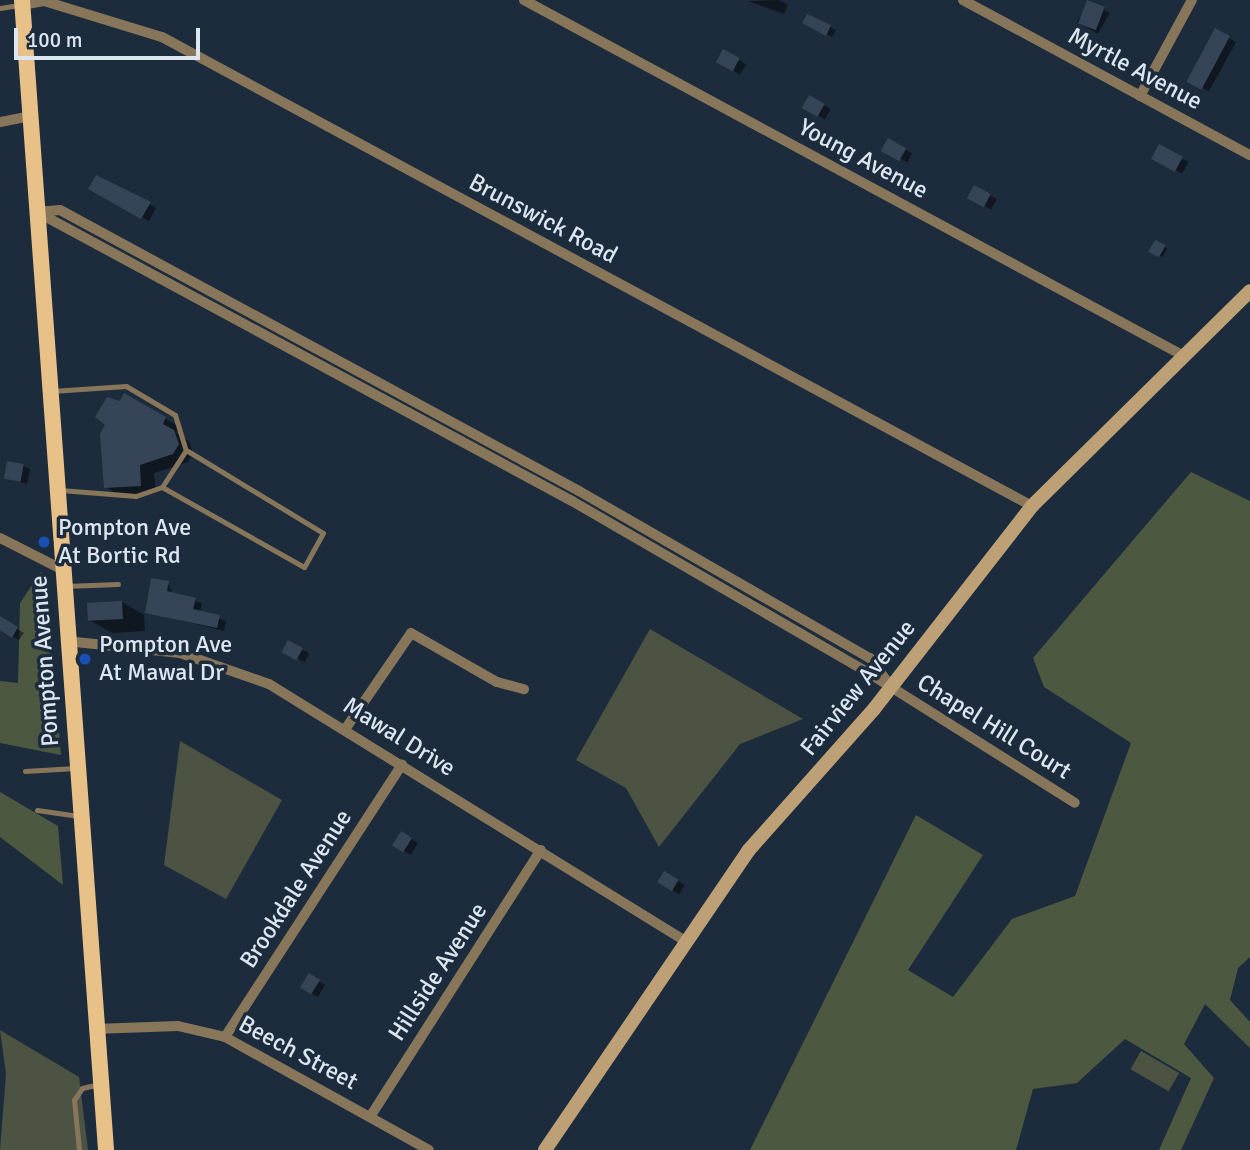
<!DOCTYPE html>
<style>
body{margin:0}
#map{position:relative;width:1250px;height:1150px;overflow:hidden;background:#1d2c3c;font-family:Signika,sans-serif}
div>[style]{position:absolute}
.green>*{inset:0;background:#4c5343;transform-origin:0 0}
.forest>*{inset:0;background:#4d5840}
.shadow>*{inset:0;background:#0007;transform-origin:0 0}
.building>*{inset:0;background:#354557;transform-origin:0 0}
.service>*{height:5px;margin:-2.5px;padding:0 2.5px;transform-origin:2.5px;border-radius:2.5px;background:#88765b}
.minor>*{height:10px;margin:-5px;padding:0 5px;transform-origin:5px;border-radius:5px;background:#88765b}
.secondary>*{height:14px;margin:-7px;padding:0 7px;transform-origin:7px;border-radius:7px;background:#bda075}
.primary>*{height:16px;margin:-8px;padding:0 8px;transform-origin:8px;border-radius:8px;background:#e7c188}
.dots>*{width:19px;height:19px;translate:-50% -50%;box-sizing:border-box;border:4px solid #1d2c3c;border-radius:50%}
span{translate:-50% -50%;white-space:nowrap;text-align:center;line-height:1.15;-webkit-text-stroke:7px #1d2c3c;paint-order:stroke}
.street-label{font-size:24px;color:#dce6f1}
.poi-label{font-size:24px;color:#dce6f1}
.left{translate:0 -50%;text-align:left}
.scale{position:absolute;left:14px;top:28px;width:186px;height:32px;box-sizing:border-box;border:4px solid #dce6f1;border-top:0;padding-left:9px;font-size:21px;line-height:24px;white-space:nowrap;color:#dce6f1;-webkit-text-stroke:5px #1d2c3c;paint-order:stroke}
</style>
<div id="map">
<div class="green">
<i style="clip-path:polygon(650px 629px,803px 719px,740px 744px,659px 847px,626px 788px,576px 760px)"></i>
<i style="clip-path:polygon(180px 741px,282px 800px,226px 899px,164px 865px)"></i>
<i style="clip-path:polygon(0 1030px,79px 1077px,88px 1150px,0 1150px,6px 1074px)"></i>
<i style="left:1141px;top:1051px;width:44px;height:21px;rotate:30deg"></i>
</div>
<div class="forest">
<i style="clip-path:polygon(1191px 472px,1250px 501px,1250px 957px,1238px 968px,1230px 1000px,1250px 1022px,1250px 1048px,1205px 1004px,1184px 1044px,1214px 1078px,1181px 1150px,1159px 1150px,1191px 1078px,1125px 1039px,1077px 1083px,1033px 1089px,1016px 1150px,750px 1150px,916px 815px,983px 855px,908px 970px,953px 997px,1012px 919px,1075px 896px,1131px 743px,1044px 687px,1033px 658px)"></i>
<i style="clip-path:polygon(41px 572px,46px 576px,61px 755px,0 743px,0 681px,18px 683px,20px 603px)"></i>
<i style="clip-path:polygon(0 792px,58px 826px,63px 885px,0 837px)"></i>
</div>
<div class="shadow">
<i style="clip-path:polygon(779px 0,788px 5px,784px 14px,748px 1px)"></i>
<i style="left:1089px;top:1px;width:24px;height:24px;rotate:30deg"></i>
<i style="clip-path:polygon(807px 16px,836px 30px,832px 37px,804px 22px)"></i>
<i style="left:1216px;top:31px;width:23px;height:56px;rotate:29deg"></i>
<i style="left:724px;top:51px;width:26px;height:12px;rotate:31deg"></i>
<i style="left:810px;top:97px;width:24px;height:12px;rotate:30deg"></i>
<i style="left:888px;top:141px;width:27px;height:10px;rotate:27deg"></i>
<i style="left:1160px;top:147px;width:32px;height:13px;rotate:28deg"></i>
<i style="left:975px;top:187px;width:25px;height:12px;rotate:29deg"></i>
<i style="clip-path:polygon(90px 189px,150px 204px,156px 208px,149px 221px)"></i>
<i style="left:1156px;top:242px;width:13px;height:10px;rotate:29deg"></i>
<i style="clip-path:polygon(125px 396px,180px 427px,176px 433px,189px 441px,193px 453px,188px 462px,154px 473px,156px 493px,120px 496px,106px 487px)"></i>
<i style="clip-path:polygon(23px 466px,30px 469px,27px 484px,6px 478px)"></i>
<i style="clip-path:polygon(168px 583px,173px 595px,202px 603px,200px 612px,226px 621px,224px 631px,147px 612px)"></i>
<i style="clip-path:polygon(122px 602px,144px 615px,145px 631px,113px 633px,90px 621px)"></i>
<i style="clip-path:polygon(0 618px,24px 633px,19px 640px,0 628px)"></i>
<i style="clip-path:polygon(289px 643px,309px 653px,305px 662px,291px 656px)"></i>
<i style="left:402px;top:833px;width:19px;height:14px;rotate:32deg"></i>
<i style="left:665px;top:873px;width:23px;height:11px;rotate:31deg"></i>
<i style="left:309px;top:975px;width:19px;height:14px;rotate:32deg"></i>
</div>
<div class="building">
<i style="left:1087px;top:0;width:19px;height:25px;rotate:21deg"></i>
<i style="clip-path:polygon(807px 14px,831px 25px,826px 36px,802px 23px)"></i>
<i style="left:1215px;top:28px;width:17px;height:61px;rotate:28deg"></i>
<i style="left:723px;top:49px;width:19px;height:15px;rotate:28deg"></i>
<i style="left:809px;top:95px;width:18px;height:15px;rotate:29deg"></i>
<i style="left:888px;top:138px;width:21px;height:15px;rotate:29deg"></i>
<i style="left:1159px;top:144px;width:27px;height:17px;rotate:28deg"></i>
<i style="clip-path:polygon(96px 175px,151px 202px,141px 219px,88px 189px)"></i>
<i style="left:974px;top:185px;width:19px;height:15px;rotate:28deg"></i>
<i style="clip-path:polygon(1155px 240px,1166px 245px,1159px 257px,1148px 252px)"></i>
<i style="clip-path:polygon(124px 393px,166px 417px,163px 424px,174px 430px,179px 444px,173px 454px,140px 465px,141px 486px,104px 488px,100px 434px,105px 425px,95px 417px,107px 397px,120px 401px)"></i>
<i style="left:7px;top:461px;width:17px;height:18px;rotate:10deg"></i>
<i style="clip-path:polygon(151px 578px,169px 581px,167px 591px,196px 598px,193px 609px,220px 615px,217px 628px,145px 613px)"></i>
<i style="left:122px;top:601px;width:18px;height:35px;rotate:87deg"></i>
<i style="clip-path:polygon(0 616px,18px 627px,12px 638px,0 630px)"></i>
<i style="left:288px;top:640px;width:17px;height:14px;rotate:28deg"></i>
<i style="left:401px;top:831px;width:13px;height:17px;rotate:32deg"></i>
<i style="left:664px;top:871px;width:17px;height:13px;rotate:31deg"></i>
<i style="left:309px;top:973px;width:13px;height:17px;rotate:32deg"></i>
</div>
<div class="service">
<i style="left:0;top:8px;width:19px;rotate:-9deg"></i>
<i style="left:52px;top:391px;width:74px;rotate:-3.9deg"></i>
<i style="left:126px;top:386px;width:57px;rotate:30.6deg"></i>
<i style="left:175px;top:415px;width:37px;rotate:73deg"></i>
<i style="left:186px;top:450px;width:160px;rotate:31.2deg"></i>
<i style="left:323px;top:533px;width:39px;rotate:119deg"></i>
<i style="left:304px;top:567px;width:163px;rotate:-150.6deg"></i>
<i style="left:162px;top:487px;width:28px;rotate:161deg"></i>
<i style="left:136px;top:496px;width:76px;rotate:-175.5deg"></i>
<i style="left:162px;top:487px;width:44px;rotate:-57deg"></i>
<i style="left:65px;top:586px;width:53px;rotate:-2.2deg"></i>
<i style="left:25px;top:771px;width:50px;rotate:-3.4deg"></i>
<i style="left:37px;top:810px;width:42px;rotate:8.1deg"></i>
<i style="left:79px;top:1150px;width:50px;rotate:-95.7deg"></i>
<i style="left:74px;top:1100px;width:14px;rotate:-56deg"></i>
<i style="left:82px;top:1088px;width:18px;rotate:-13deg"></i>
</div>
<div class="minor">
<i style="left:524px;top:0;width:748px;rotate:28.35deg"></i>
<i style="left:963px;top:0;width:326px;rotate:28.4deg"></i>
<i style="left:22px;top:5px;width:22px;rotate:-10deg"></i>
<i style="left:44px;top:1px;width:123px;rotate:17deg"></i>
<i style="left:162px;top:37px;width:988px;rotate:28.33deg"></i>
<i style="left:1140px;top:96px;width:109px;rotate:-61.6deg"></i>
<i style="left:0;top:122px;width:31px;rotate:-11deg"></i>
<i style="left:37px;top:212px;width:608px;rotate:28.38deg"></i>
<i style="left:572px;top:501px;width:337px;rotate:30.1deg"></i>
<i style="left:864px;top:670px;width:249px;rotate:32.2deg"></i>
<i style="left:37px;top:212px;width:23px;rotate:-5deg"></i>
<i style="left:60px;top:210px;width:590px;rotate:28.43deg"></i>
<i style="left:579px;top:491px;width:336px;rotate:29.9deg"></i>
<i style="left:870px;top:658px;width:29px;rotate:54deg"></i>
<i style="left:0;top:538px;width:68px;rotate:26.9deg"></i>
<i style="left:66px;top:641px;width:115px;rotate:6deg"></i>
<i style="left:180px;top:653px;width:94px;rotate:19.2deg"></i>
<i style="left:269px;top:684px;width:485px;rotate:31.7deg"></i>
<i style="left:346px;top:728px;width:115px;rotate:-55.6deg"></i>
<i style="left:411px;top:633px;width:99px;rotate:29.7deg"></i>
<i style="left:497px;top:682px;width:28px;rotate:15deg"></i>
<i style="left:94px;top:1029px;width:84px;rotate:-2deg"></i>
<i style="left:178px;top:1026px;width:48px;rotate:13.2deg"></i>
<i style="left:225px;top:1037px;width:233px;rotate:29deg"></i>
<i style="left:225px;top:1037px;width:325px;rotate:-57deg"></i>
<i style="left:370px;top:1117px;width:317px;rotate:-57.4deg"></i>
</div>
<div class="secondary">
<i style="left:545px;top:1150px;width:361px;rotate:-55.8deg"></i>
<i style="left:748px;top:851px;width:190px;rotate:-48.4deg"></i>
<i style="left:874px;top:709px;width:257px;rotate:-52.1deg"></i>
<i style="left:1032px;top:506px;width:306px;rotate:-44.6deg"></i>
</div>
<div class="primary">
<i style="left:22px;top:0;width:1153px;rotate:85.82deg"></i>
</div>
<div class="dots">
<i style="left:44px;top:542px;background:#1a4fb4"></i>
<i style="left:85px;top:659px;background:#1a4fb4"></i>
</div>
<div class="street-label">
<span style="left:1135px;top:69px;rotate:28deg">Myrtle Avenue</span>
<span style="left:863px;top:159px;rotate:28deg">Young Avenue</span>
<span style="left:543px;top:219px;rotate:28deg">Brunswick Road</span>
<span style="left:45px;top:661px;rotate:-94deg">Pompton Avenue</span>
<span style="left:858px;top:688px;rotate:-51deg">Fairview Avenue</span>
<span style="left:994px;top:727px;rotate:32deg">Chapel Hill Court</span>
<span style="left:399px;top:737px;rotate:32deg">Mawal Drive</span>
<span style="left:296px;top:889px;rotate:-57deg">Brookdale Avenue</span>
<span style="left:438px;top:972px;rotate:-57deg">Hillside Avenue</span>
<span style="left:298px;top:1053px;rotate:28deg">Beech Street</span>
</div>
<div class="poi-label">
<span class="left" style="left:58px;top:542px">Pompton Ave<br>At Bortic Rd</span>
<span class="left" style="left:99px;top:659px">Pompton Ave<br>At Mawal Dr</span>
</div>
<div class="scale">100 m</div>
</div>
